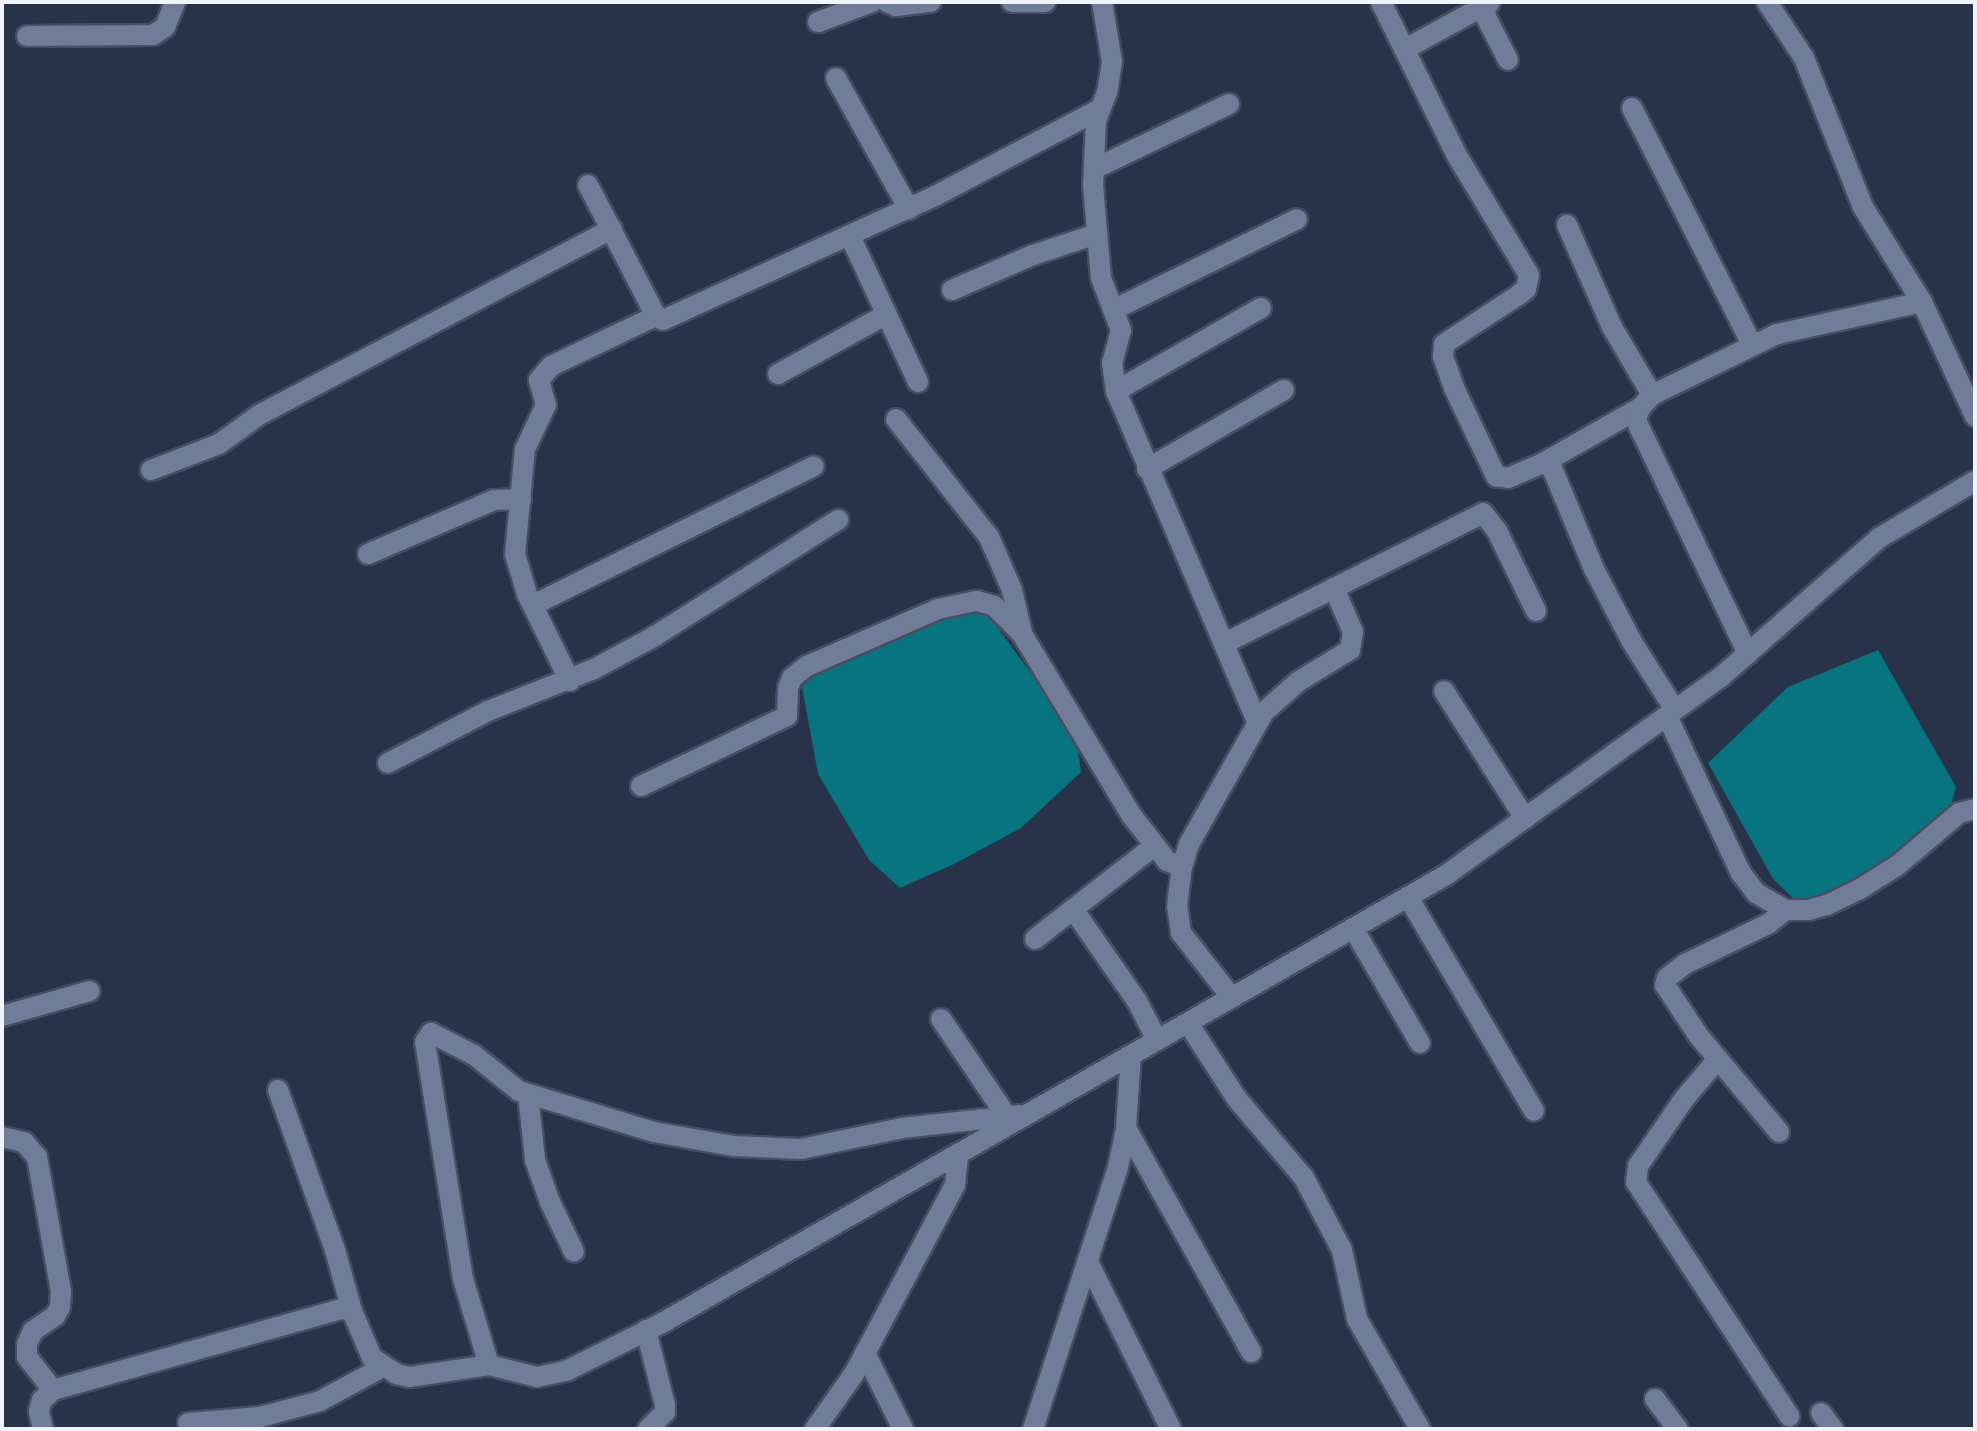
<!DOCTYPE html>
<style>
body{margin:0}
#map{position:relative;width:1977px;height:1431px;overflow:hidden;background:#283249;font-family:Arial,sans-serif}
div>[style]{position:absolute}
.water>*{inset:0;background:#077480}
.roads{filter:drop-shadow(2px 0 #474e61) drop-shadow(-2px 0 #474e61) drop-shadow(0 2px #474e61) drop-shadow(0 -2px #474e61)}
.minor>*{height:20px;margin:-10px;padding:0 10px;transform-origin:10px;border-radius:10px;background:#717d98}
span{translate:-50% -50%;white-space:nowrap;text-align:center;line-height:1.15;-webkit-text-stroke:7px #161a25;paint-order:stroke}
.frame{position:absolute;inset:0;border:4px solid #f0f4fe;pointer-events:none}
</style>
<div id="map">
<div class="water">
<i style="clip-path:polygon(983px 608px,1051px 700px,1078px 751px,1081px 772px,1021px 828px,954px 864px,900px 888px,869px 860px,818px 774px,802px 687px,820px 668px,929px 622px)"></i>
<i style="clip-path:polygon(1878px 650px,1956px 787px,1947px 819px,1846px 891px,1798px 903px,1773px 879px,1708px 763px,1788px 687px)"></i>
</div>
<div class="roads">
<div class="minor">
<i style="left:887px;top:2px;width:10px;rotate:24deg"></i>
<i style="left:896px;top:6px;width:35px;rotate:-7deg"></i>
<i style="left:1012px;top:2px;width:33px"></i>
<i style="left:1102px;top:2px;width:61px;rotate:80.5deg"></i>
<i style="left:1112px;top:62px;width:30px;rotate:99deg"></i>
<i style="left:1107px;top:92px;width:30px;rotate:111deg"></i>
<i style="left:1096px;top:120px;width:65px;rotate:92.6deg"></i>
<i style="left:1093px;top:185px;width:93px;rotate:85.1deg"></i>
<i style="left:1101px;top:278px;width:56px;rotate:69deg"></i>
<i style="left:1121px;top:330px;width:34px;rotate:105deg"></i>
<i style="left:1112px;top:363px;width:28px;rotate:82deg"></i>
<i style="left:1116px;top:391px;width:360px;rotate:66.9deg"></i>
<i style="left:1381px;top:2px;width:169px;rotate:63.7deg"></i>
<i style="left:1456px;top:154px;width:141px;rotate:58.9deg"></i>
<i style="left:1529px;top:275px;width:14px;rotate:102deg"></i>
<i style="left:1526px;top:289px;width:11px;rotate:142deg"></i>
<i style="left:1517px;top:296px;width:87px;rotate:146.7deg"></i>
<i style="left:1444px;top:344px;width:13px;rotate:94deg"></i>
<i style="left:1443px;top:357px;width:33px;rotate:70deg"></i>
<i style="left:1454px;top:388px;width:98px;rotate:64.5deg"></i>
<i style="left:1496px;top:476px;width:12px;rotate:9deg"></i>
<i style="left:1508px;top:478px;width:38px;rotate:-23deg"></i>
<i style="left:1543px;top:463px;width:10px;rotate:29deg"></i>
<i style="left:1552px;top:468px;width:109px;rotate:67.4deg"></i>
<i style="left:1594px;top:569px;width:82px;rotate:62.5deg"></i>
<i style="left:1632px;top:642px;width:80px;rotate:57.7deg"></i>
<i style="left:1490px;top:2px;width:8px;rotate:130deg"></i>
<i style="left:1485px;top:8px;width:9px;rotate:84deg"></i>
<i style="left:1486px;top:17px;width:48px;rotate:62.9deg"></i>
<i style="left:1767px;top:2px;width:67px;rotate:56.5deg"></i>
<i style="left:1804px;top:58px;width:160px;rotate:68.4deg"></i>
<i style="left:1863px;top:207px;width:112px;rotate:58.2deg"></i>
<i style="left:1922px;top:302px;width:126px;rotate:65.1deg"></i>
<i style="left:818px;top:22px;width:58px;rotate:-20.3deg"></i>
<i style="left:27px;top:36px;width:126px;rotate:-0.5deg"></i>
<i style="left:153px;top:35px;width:14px;rotate:-34deg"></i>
<i style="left:165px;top:27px;width:27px;rotate:-68deg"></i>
<i style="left:1405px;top:49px;width:96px;rotate:-28.7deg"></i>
<i style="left:836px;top:78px;width:150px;rotate:60.9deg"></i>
<i style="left:1632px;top:108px;width:266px;rotate:63.1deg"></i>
<i style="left:1094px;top:169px;width:150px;rotate:-25.7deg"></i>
<i style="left:588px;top:185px;width:148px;rotate:62.6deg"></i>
<i style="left:656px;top:316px;width:8px;rotate:30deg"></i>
<i style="left:663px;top:320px;width:299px;rotate:-24.5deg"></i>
<i style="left:935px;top:196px;width:187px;rotate:-27.8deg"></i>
<i style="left:1567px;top:225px;width:111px;rotate:66.2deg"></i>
<i style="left:1612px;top:327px;width:79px;rotate:59.5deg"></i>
<i style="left:850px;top:236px;width:161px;rotate:65deg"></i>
<i style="left:952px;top:290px;width:88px;rotate:-23.4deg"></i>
<i style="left:1033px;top:255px;width:67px;rotate:-18.2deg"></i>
<i style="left:1113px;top:310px;width:205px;rotate:-26.3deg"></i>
<i style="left:778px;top:374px;width:124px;rotate:-28.8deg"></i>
<i style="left:1116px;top:391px;width:167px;rotate:-29.8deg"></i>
<i style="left:896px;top:419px;width:150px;rotate:51.8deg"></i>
<i style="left:989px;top:537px;width:58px;rotate:66.5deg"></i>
<i style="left:1012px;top:590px;width:44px;rotate:76.9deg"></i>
<i style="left:1543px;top:463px;width:112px;rotate:-29.6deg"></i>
<i style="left:1147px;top:469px;width:158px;rotate:-30deg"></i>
<i style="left:151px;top:470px;width:73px;rotate:-20.9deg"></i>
<i style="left:219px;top:444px;width:49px;rotate:-35.9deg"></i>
<i style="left:259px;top:415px;width:399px;rotate:-27.8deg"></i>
<i style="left:368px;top:554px;width:137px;rotate:-23.2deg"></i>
<i style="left:494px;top:500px;width:27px;rotate:-2deg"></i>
<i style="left:533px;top:605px;width:313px;rotate:-26.3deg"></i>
<i style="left:1225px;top:643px;width:289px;rotate:-26.7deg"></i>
<i style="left:1483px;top:513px;width:23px;rotate:52deg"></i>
<i style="left:1497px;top:531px;width:89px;rotate:64deg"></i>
<i style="left:1748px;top:654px;width:250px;rotate:-115.6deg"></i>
<i style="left:1640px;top:429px;width:11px;rotate:-112deg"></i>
<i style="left:1636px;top:419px;width:12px;rotate:-70deg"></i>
<i style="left:1640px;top:408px;width:18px;rotate:-47deg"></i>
<i style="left:1652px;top:395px;width:139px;rotate:-26deg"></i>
<i style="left:1777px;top:334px;width:148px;rotate:-12.4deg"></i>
<i style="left:570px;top:681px;width:97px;rotate:-116.3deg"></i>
<i style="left:527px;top:594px;width:42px;rotate:-106.7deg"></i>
<i style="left:515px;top:554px;width:105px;rotate:-84.6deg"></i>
<i style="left:525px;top:449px;width:49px;rotate:-64.5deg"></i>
<i style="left:546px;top:405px;width:26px;rotate:-106deg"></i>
<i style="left:539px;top:380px;width:18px;rotate:-49deg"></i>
<i style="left:551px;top:366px;width:116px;rotate:-25.5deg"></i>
<i style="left:1444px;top:691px;width:151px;rotate:57.5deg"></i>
<i style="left:1667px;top:716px;width:174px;rotate:64.8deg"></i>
<i style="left:1741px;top:873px;width:25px;rotate:53deg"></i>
<i style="left:1756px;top:893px;width:34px;rotate:30deg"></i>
<i style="left:1785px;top:910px;width:23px"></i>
<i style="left:1808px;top:910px;width:20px;rotate:-15deg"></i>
<i style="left:1827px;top:905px;width:37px;rotate:-26deg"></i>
<i style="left:1860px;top:889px;width:45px;rotate:-32.3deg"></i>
<i style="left:1898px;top:865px;width:80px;rotate:-40.4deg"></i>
<i style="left:1959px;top:813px;width:16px;rotate:-14deg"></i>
<i style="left:388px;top:763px;width:113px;rotate:-27.5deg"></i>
<i style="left:488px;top:711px;width:114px;rotate:-21.6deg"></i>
<i style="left:594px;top:669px;width:69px;rotate:-28.4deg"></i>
<i style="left:655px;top:636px;width:217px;rotate:-32.4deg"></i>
<i style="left:641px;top:786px;width:162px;rotate:-25.6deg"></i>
<i style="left:787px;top:716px;width:28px;rotate:-88deg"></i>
<i style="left:788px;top:688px;width:11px;rotate:-68deg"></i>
<i style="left:792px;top:678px;width:19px;rotate:-39deg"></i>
<i style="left:807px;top:666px;width:143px;rotate:-23.5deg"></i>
<i style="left:938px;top:609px;width:40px;rotate:-12deg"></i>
<i style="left:977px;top:601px;width:18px;rotate:16deg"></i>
<i style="left:994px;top:606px;width:40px;rotate:45deg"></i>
<i style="left:1022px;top:634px;width:213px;rotate:58.9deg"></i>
<i style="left:1132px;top:816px;width:57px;rotate:52.1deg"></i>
<i style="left:1167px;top:861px;width:16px;rotate:22deg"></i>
<i style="left:1408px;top:897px;width:248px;rotate:59.5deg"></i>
<i style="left:1073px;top:909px;width:112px;rotate:55.2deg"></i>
<i style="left:1137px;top:1001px;width:44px;rotate:62.9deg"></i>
<i style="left:1353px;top:928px;width:133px;rotate:59.8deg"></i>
<i style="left:1035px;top:939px;width:151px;rotate:-38deg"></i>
<i style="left:1232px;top:998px;width:83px;rotate:-128.1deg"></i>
<i style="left:1181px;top:933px;width:27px;rotate:-98deg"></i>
<i style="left:1177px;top:906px;width:39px;rotate:-83deg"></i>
<i style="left:1182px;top:867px;width:24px;rotate:-73deg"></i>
<i style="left:1189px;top:844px;width:152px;rotate:-60.4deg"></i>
<i style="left:1264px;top:712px;width:47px;rotate:-41.5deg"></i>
<i style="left:1299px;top:681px;width:60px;rotate:-31.3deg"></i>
<i style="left:1350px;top:650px;width:18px;rotate:-81deg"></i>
<i style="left:1353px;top:632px;width:48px;rotate:-113.4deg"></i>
<i style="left:2px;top:1016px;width:91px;rotate:-15.9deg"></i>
<i style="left:941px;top:1019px;width:118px;rotate:56deg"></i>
<i style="left:1188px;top:1023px;width:90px;rotate:57.2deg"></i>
<i style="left:1237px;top:1099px;width:104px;rotate:49.7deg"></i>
<i style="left:1304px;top:1178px;width:81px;rotate:62.2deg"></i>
<i style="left:1342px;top:1250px;width:71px;rotate:77.7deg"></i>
<i style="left:1357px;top:1319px;width:127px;rotate:60.2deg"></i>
<i style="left:1718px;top:1059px;width:52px;rotate:130.4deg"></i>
<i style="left:1684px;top:1099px;width:81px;rotate:124.5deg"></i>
<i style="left:1638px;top:1166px;width:16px;rotate:97deg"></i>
<i style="left:1636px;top:1182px;width:280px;rotate:56.8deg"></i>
<i style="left:278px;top:1090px;width:170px;rotate:70.4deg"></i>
<i style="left:335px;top:1250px;width:63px;rotate:74.4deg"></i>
<i style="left:528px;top:1094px;width:66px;rotate:83.9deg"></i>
<i style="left:535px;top:1160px;width:45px;rotate:70.3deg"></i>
<i style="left:550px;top:1202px;width:55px;rotate:64.4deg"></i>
<i style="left:1126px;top:1128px;width:257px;rotate:60.8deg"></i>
<i style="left:1779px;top:1132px;width:126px;rotate:-129.9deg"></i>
<i style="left:1698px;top:1035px;width:60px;rotate:-123.4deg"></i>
<i style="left:1665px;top:985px;width:7px;rotate:-74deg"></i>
<i style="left:1667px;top:978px;width:23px;rotate:-38deg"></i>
<i style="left:1685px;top:964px;width:92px;rotate:-25.7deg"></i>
<i style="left:1768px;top:924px;width:22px;rotate:-39deg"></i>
<i style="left:2px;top:1137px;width:23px;rotate:13deg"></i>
<i style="left:24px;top:1142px;width:20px;rotate:49deg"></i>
<i style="left:37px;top:1157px;width:137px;rotate:79.9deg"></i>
<i style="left:61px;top:1292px;width:15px;rotate:94deg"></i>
<i style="left:60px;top:1307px;width:10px;rotate:119deg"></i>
<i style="left:55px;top:1316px;width:27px;rotate:146deg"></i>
<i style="left:33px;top:1331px;width:14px;rotate:115deg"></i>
<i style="left:27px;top:1344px;width:13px;rotate:90deg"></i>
<i style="left:27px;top:1357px;width:42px;rotate:51.8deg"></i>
<i style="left:1088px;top:1262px;width:186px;rotate:63.6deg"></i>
<i style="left:646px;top:1330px;width:77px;rotate:75.8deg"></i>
<i style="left:665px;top:1405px;width:7px;rotate:90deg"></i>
<i style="left:665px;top:1412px;width:24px;rotate:135deg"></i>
<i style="left:865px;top:1353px;width:85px;rotate:63.4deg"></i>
<i style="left:489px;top:1365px;width:90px;rotate:-106.8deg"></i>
<i style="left:463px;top:1279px;width:240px;rotate:-99.1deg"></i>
<i style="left:425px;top:1042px;width:11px;rotate:-56deg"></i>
<i style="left:431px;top:1033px;width:48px;rotate:27.1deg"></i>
<i style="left:474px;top:1055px;width:58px;rotate:38.7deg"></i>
<i style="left:519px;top:1091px;width:141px;rotate:16.9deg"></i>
<i style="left:654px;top:1132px;width:80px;rotate:10deg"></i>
<i style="left:733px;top:1146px;width:68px;rotate:2.5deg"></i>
<i style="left:801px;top:1149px;width:103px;rotate:-11.7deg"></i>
<i style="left:902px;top:1128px;width:118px;rotate:-6.3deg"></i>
<i style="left:1655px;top:1399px;width:38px;rotate:53deg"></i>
<i style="left:1821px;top:1413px;width:20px;rotate:53deg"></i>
<i style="left:188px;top:1423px;width:72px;rotate:-4.8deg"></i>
<i style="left:260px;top:1417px;width:62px;rotate:-14.9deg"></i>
<i style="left:320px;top:1401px;width:72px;rotate:-28.4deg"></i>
<i style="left:43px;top:1429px;width:18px;rotate:-103deg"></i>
<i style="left:39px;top:1411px;width:11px;rotate:-75deg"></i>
<i style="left:42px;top:1400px;width:15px;rotate:-42deg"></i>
<i style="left:53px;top:1390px;width:300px;rotate:-15.7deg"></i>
<i style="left:342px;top:1309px;width:10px;rotate:11deg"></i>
<i style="left:352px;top:1311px;width:51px;rotate:66.9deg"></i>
<i style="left:372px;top:1358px;width:30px;rotate:33deg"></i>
<i style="left:397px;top:1374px;width:12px;rotate:14deg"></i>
<i style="left:409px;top:1377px;width:81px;rotate:-8.5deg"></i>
<i style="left:489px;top:1365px;width:49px;rotate:14deg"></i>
<i style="left:537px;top:1377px;width:30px;rotate:-12deg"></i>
<i style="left:566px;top:1371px;width:107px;rotate:-26.6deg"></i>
<i style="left:662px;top:1323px;width:903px;rotate:-29.74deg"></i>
<i style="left:1446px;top:875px;width:340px;rotate:-35.8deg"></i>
<i style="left:1722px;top:676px;width:209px;rotate:-41.3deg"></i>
<i style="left:1879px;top:538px;width:112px;rotate:-30.7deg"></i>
<i style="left:815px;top:1429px;width:67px;rotate:-54.7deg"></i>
<i style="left:854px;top:1374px;width:214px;rotate:-61.9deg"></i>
<i style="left:955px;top:1185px;width:31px;rotate:-84deg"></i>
<i style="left:1033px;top:1429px;width:275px;rotate:-72deg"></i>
<i style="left:1118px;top:1167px;width:40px;rotate:-78deg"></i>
<i style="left:1126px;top:1128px;width:73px;rotate:-86.1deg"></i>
</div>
</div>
<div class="frame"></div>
</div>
